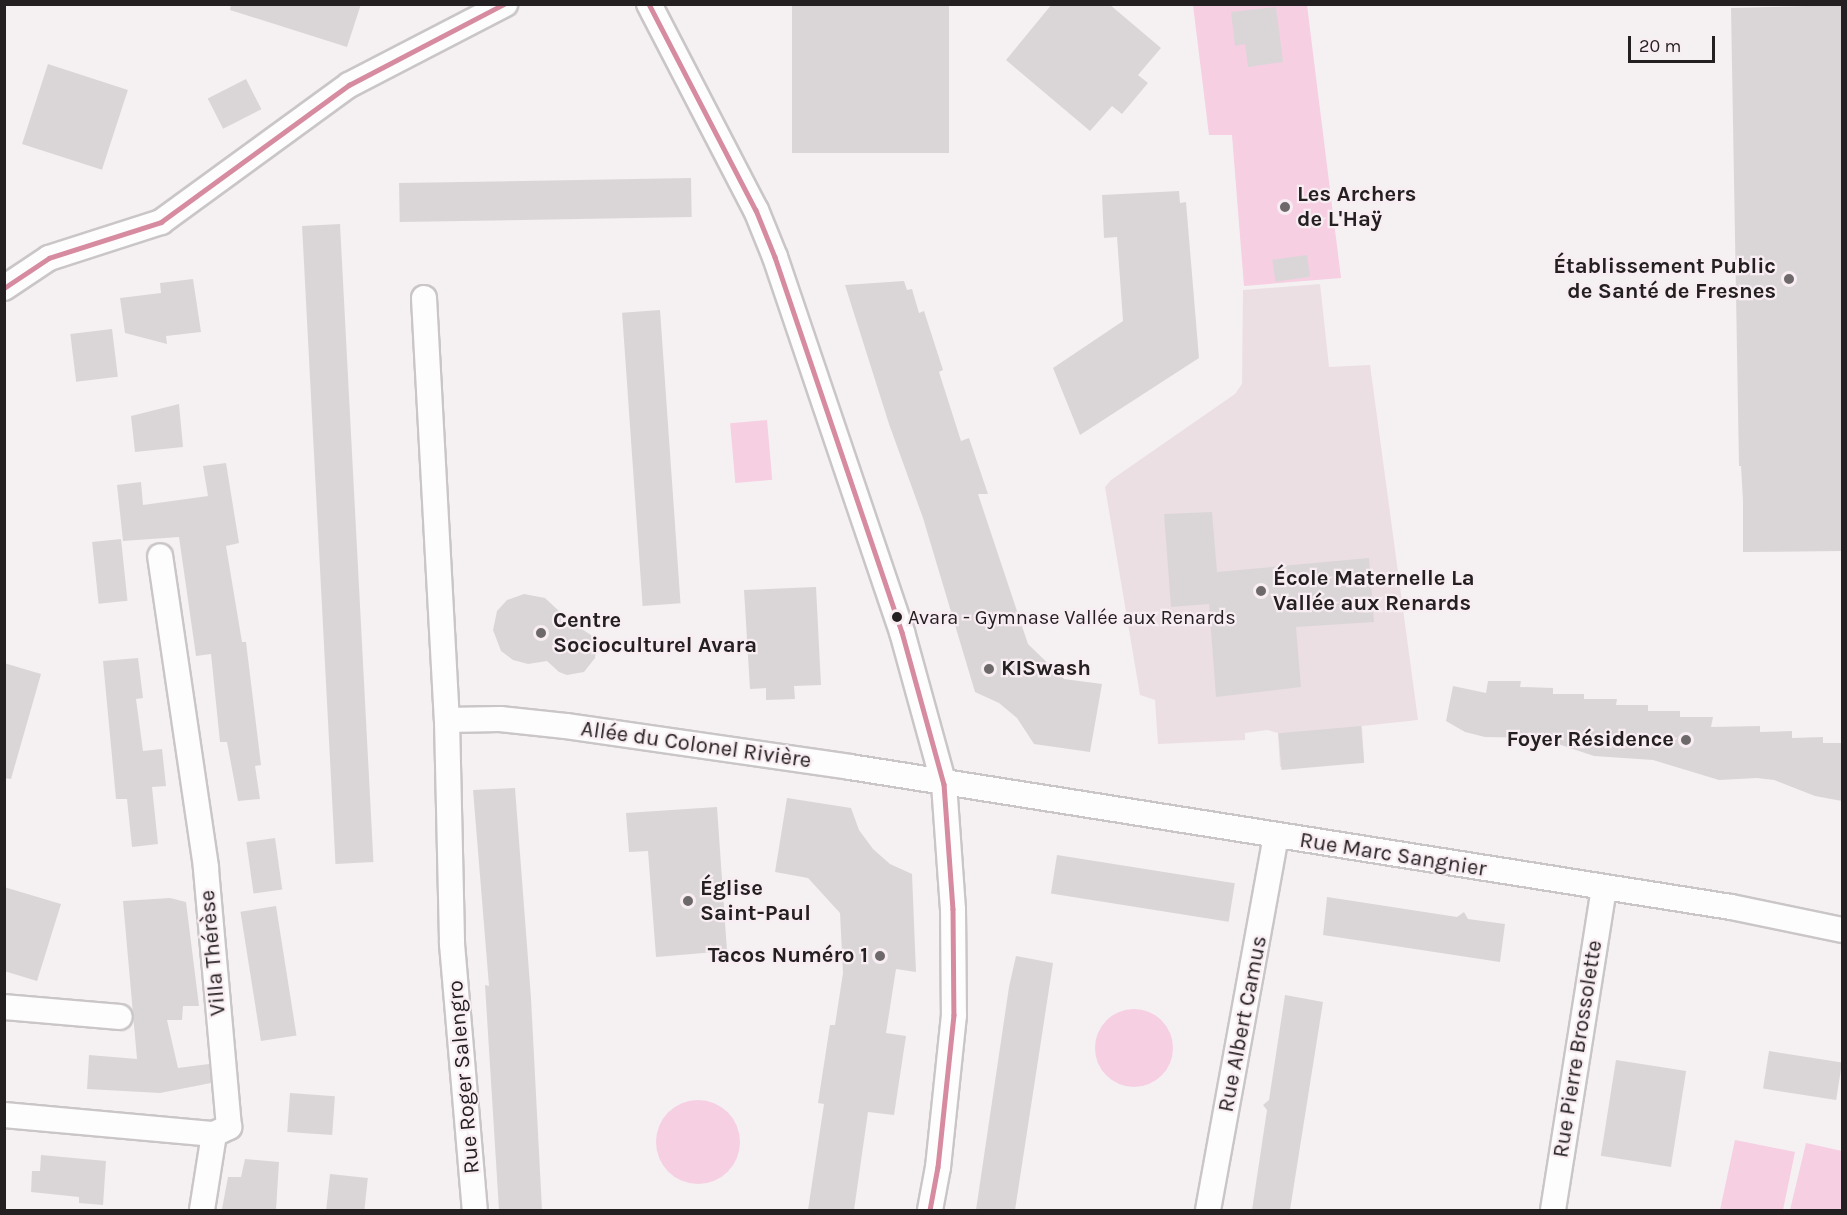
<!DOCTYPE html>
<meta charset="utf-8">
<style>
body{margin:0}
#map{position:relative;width:1847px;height:1215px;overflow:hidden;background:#f5f0f2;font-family:Karla,sans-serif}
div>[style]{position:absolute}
.built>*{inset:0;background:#ebdfe4}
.green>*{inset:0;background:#f6cfe2;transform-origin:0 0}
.round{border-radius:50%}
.building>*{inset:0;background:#dad6d8;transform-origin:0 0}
.roads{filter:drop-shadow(2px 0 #cac6c8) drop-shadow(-2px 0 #cac6c8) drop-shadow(0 2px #cac6c8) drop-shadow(0 -2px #cac6c8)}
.street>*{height:24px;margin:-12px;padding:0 12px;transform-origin:12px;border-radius:12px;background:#fefdfd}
.bus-1>*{height:4.5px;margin:-2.25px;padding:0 2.25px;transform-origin:2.25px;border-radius:2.25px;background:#d68ba0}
.dots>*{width:16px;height:16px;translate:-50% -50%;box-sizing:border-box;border:3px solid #f8edf2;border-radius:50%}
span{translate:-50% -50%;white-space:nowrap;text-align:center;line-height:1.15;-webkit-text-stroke:4.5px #f8edf2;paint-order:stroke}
.bus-label{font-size:20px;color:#242022}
.left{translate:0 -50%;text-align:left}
.poi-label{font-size:22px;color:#242022;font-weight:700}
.right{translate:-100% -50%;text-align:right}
.street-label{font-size:22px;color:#242022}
.frame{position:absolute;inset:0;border:6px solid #242022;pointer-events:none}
.scale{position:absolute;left:1628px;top:36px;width:87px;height:27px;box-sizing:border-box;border:3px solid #242022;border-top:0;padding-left:8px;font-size:18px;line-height:21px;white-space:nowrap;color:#242022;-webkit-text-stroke:4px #f8edf2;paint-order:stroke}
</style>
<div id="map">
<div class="built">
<i style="clip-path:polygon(1320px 284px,1329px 367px,1370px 365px,1418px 720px,1362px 726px,1364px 763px,1280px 767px,1278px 733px,1267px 730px,1245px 733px,1245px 740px,1158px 744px,1155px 700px,1140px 695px,1105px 487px,1111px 480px,1235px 394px,1242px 384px,1243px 290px)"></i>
</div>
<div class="green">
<i style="clip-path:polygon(1193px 5px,1307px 5px,1341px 278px,1244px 286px,1232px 135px,1209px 135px)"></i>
<i style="left:767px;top:420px;width:60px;height:37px;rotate:85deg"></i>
<i class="round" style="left:1095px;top:1009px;width:78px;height:78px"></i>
<i class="round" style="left:656px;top:1100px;width:84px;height:84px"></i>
<i style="clip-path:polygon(1735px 1140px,1795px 1152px,1783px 1210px,1720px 1210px)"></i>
<i style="clip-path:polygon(1806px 1143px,1842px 1151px,1842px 1210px,1790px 1210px)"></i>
</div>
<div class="building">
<i style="clip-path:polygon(231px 4px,361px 4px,347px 47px,230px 10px)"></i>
<i style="left:792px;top:4px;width:157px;height:149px"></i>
<i style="clip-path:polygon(1052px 4px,1109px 4px,1161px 48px,1138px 75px,1148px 83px,1122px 114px,1112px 106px,1090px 131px,1006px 60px)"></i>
<i style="clip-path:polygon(1842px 5px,1842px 551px,1743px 552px,1743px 501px,1741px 466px,1739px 466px,1731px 8px)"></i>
<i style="clip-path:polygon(1276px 7px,1283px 62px,1248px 67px,1245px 44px,1235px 46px,1231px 12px)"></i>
<i style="left:48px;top:64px;width:84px;height:84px;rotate:18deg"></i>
<i style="left:246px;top:79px;width:34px;height:43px;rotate:63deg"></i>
<i style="left:691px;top:178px;width:39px;height:292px;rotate:89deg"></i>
<i style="clip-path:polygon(1179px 191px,1180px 203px,1186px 202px,1199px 358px,1080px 435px,1053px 368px,1123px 321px,1117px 237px,1104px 238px,1102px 195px)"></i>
<i style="left:340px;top:224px;width:639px;height:38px;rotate:87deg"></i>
<i style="left:1307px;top:255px;width:22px;height:35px;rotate:82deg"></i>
<i style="clip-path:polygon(193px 279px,201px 332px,166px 336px,167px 344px,125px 333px,120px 298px,161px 293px,160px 283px)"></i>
<i style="clip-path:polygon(904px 281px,907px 290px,912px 289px,919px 313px,924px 311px,943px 370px,939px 372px,961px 441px,969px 438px,988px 494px,978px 494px,1028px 644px,1064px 679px,1102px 684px,1090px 752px,1034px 744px,1017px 718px,999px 703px,975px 692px,923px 518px,889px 424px,845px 285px)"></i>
<i style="left:660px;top:310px;width:294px;height:38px;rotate:86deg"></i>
<i style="left:112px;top:329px;width:48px;height:42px;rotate:83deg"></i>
<i style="clip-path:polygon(179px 404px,183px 447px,135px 452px,131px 416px)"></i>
<i style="clip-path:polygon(226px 463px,239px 543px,226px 546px,242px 642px,246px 642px,261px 765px,255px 766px,260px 799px,238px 801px,227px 742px,220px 742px,211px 654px,196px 656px,179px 537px,123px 541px,117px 485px,141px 482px,143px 505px,208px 496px,203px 466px)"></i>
<i style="clip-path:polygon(1212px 512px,1217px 572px,1369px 558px,1374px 622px,1296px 627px,1301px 687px,1216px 697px,1209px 604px,1171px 607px,1164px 514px)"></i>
<i style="left:121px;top:539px;width:62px;height:29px;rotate:84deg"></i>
<i style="clip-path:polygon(816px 587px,821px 685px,794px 686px,795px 699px,766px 700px,766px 688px,750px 689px,744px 590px)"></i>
<i style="clip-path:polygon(524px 594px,545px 598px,560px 612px,564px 627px,577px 626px,591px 635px,596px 650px,595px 658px,584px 672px,567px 675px,559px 672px,547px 661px,528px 664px,513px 660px,501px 651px,493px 630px,497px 611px,507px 600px)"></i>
<i style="clip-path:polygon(138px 658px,143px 698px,136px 699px,143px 751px,162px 749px,166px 786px,152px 787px,158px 844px,132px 847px,127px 799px,116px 799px,103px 661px)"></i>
<i style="clip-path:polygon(4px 663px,41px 674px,11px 779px,4px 778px)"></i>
<i style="clip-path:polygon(1488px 681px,1521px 681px,1520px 687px,1553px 688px,1553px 694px,1584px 694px,1584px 699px,1617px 699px,1616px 705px,1648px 705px,1648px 711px,1680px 711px,1680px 717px,1713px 717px,1711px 727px,1760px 726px,1760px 732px,1792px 731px,1792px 738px,1823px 737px,1823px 743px,1842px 743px,1842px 801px,1815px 796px,1774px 780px,1757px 778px,1719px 780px,1653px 760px,1594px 756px,1540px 738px,1485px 737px,1465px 732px,1446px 721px,1453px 686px,1486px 693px)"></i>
<i style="left:1361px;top:726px;width:37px;height:83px;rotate:85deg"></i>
<i style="clip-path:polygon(515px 788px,531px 998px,542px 1210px,499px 1210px,485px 985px,489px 986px,473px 790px)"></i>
<i style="clip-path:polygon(787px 798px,851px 808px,859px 830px,873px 849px,890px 864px,912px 874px,916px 972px,896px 969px,886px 1033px,906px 1036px,894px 1115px,868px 1112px,854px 1210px,808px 1210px,824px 1104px,818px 1103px,830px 1025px,835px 1025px,843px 973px,840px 913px,808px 878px,775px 872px)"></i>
<i style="clip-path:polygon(717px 807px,727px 951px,656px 957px,648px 851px,629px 852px,626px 813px)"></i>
<i style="left:275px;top:838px;width:52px;height:29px;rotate:82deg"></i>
<i style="left:1057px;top:855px;width:180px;height:39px;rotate:9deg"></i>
<i style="clip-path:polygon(4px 887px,61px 904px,37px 981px,4px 971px)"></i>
<i style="clip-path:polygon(1327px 897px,1457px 917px,1464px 912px,1468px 919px,1505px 924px,1500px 962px,1323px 935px)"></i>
<i style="clip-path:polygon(170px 898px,186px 902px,199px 1006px,183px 1006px,182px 1020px,167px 1020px,178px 1068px,209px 1064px,211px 1083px,160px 1093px,87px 1089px,89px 1055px,137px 1059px,123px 901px)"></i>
<i style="left:276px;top:906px;width:131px;height:36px;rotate:81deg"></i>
<i style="clip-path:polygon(1016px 956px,1053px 963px,1015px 1210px,976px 1210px,1009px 987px)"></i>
<i style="clip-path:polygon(1285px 995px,1323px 1002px,1290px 1210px,1252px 1210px,1267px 1110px,1263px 1105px,1269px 1100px)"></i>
<i style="left:1769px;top:1051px;width:74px;height:38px;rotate:9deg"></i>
<i style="left:1616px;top:1060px;width:71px;height:97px;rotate:9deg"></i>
<i style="left:290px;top:1093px;width:45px;height:39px;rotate:4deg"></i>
<i style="clip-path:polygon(41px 1155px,106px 1161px,103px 1205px,79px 1203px,79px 1197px,31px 1192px,32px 1171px,40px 1171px)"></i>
<i style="clip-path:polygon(245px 1159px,279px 1162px,276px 1210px,222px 1209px,228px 1177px,241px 1177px)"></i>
<i style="left:330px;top:1174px;width:38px;height:36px;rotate:6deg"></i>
</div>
<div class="roads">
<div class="street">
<i style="left:649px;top:4px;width:232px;rotate:62.6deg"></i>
<i style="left:756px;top:210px;width:51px;rotate:68deg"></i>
<i style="left:775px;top:257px;width:396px;rotate:71.3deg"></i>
<i style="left:902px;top:632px;width:158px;rotate:74.6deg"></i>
<i style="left:944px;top:784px;width:125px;rotate:85.9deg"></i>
<i style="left:953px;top:909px;width:106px;rotate:89.5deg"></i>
<i style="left:954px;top:1015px;width:153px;rotate:96deg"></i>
<i style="left:938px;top:1167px;width:44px;rotate:100.5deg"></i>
<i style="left:4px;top:288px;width:54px;rotate:-33.7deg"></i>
<i style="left:49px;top:258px;width:118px;rotate:-17.8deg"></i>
<i style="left:161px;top:222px;width:233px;rotate:-36.1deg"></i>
<i style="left:349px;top:85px;width:176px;rotate:-27.4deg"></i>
<i style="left:424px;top:298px;width:423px;rotate:86.9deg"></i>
<i style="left:447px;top:720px;width:224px;rotate:88.7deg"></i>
<i style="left:452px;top:944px;width:267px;rotate:85.1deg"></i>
<i style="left:447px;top:720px;width:53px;rotate:-1.1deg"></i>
<i style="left:500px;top:719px;width:66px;rotate:6.1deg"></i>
<i style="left:566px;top:726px;width:287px;rotate:8.2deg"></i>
<i style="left:850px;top:767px;width:892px;rotate:9.03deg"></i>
<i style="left:1731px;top:907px;width:113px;rotate:11.7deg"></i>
<i style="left:4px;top:1007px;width:116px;rotate:4.9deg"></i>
<i style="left:4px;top:1115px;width:211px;rotate:5.2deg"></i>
<i style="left:214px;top:1134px;width:17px;rotate:-25deg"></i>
<i style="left:229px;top:1127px;width:261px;rotate:-95.1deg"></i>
<i style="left:206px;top:867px;width:314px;rotate:-98.4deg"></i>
<i style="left:202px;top:1210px;width:77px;rotate:-81deg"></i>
<i style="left:1208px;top:1210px;width:379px;rotate:-79.7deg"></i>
<i style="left:1553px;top:1210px;width:326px;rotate:-81deg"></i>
</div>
</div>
<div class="bus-1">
<i style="left:649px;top:4px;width:232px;rotate:62.6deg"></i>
<i style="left:756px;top:210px;width:51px;rotate:68deg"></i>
<i style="left:775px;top:257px;width:396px;rotate:71.3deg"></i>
<i style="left:902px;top:632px;width:158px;rotate:74.6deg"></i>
<i style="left:944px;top:784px;width:125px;rotate:85.9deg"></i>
<i style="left:953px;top:909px;width:106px;rotate:89.5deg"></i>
<i style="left:954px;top:1015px;width:153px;rotate:96deg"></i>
<i style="left:938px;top:1167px;width:44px;rotate:100.5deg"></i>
<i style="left:4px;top:288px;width:54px;rotate:-33.7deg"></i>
<i style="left:49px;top:258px;width:118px;rotate:-17.8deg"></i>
<i style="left:161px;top:222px;width:233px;rotate:-36.1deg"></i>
<i style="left:349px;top:85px;width:175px;rotate:-27.6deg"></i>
</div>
<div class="dots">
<i style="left:1285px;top:207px;background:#6d696b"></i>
<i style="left:1789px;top:279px;background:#6d696b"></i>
<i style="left:1261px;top:591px;background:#6d696b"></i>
<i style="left:897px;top:617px;background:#242022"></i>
<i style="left:541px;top:633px;background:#6d696b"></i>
<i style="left:989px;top:669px;background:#6d696b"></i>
<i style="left:1686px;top:740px;background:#6d696b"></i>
<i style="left:688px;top:901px;background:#6d696b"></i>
<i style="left:880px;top:956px;background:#6d696b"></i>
</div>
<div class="bus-label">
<span class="left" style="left:908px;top:617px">Avara - Gymnase Vallée aux Renards</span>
</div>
<div class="poi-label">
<span class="left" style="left:1297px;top:207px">Les Archers<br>de L'Haÿ</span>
<span class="right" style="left:1776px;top:279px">Établissement Public<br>de Santé de Fresnes</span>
<span class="left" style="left:1273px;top:591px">École Maternelle La<br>Vallée aux Renards</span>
<span class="left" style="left:553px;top:633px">Centre<br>Socioculturel Avara</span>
<span class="left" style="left:1001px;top:669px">KISwash</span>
<span class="right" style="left:1674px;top:740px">Foyer Résidence</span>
<span class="left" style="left:700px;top:901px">Église<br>Saint-Paul</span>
<span class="right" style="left:868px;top:956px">Tacos Numéro 1</span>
</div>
<div class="street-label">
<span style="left:696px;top:745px;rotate:8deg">Allée du Colonel Rivière</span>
<span style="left:1393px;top:855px;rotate:9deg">Rue Marc Sangnier</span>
<span style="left:213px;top:953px;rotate:-95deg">Villa Thérèse</span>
<span style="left:1243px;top:1024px;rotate:-79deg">Rue Albert Camus</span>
<span style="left:1578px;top:1049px;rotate:-81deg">Rue Pierre Brossolette</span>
<span style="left:464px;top:1077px;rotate:-95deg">Rue Roger Salengro</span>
</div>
<div class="frame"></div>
<div class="scale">20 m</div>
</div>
